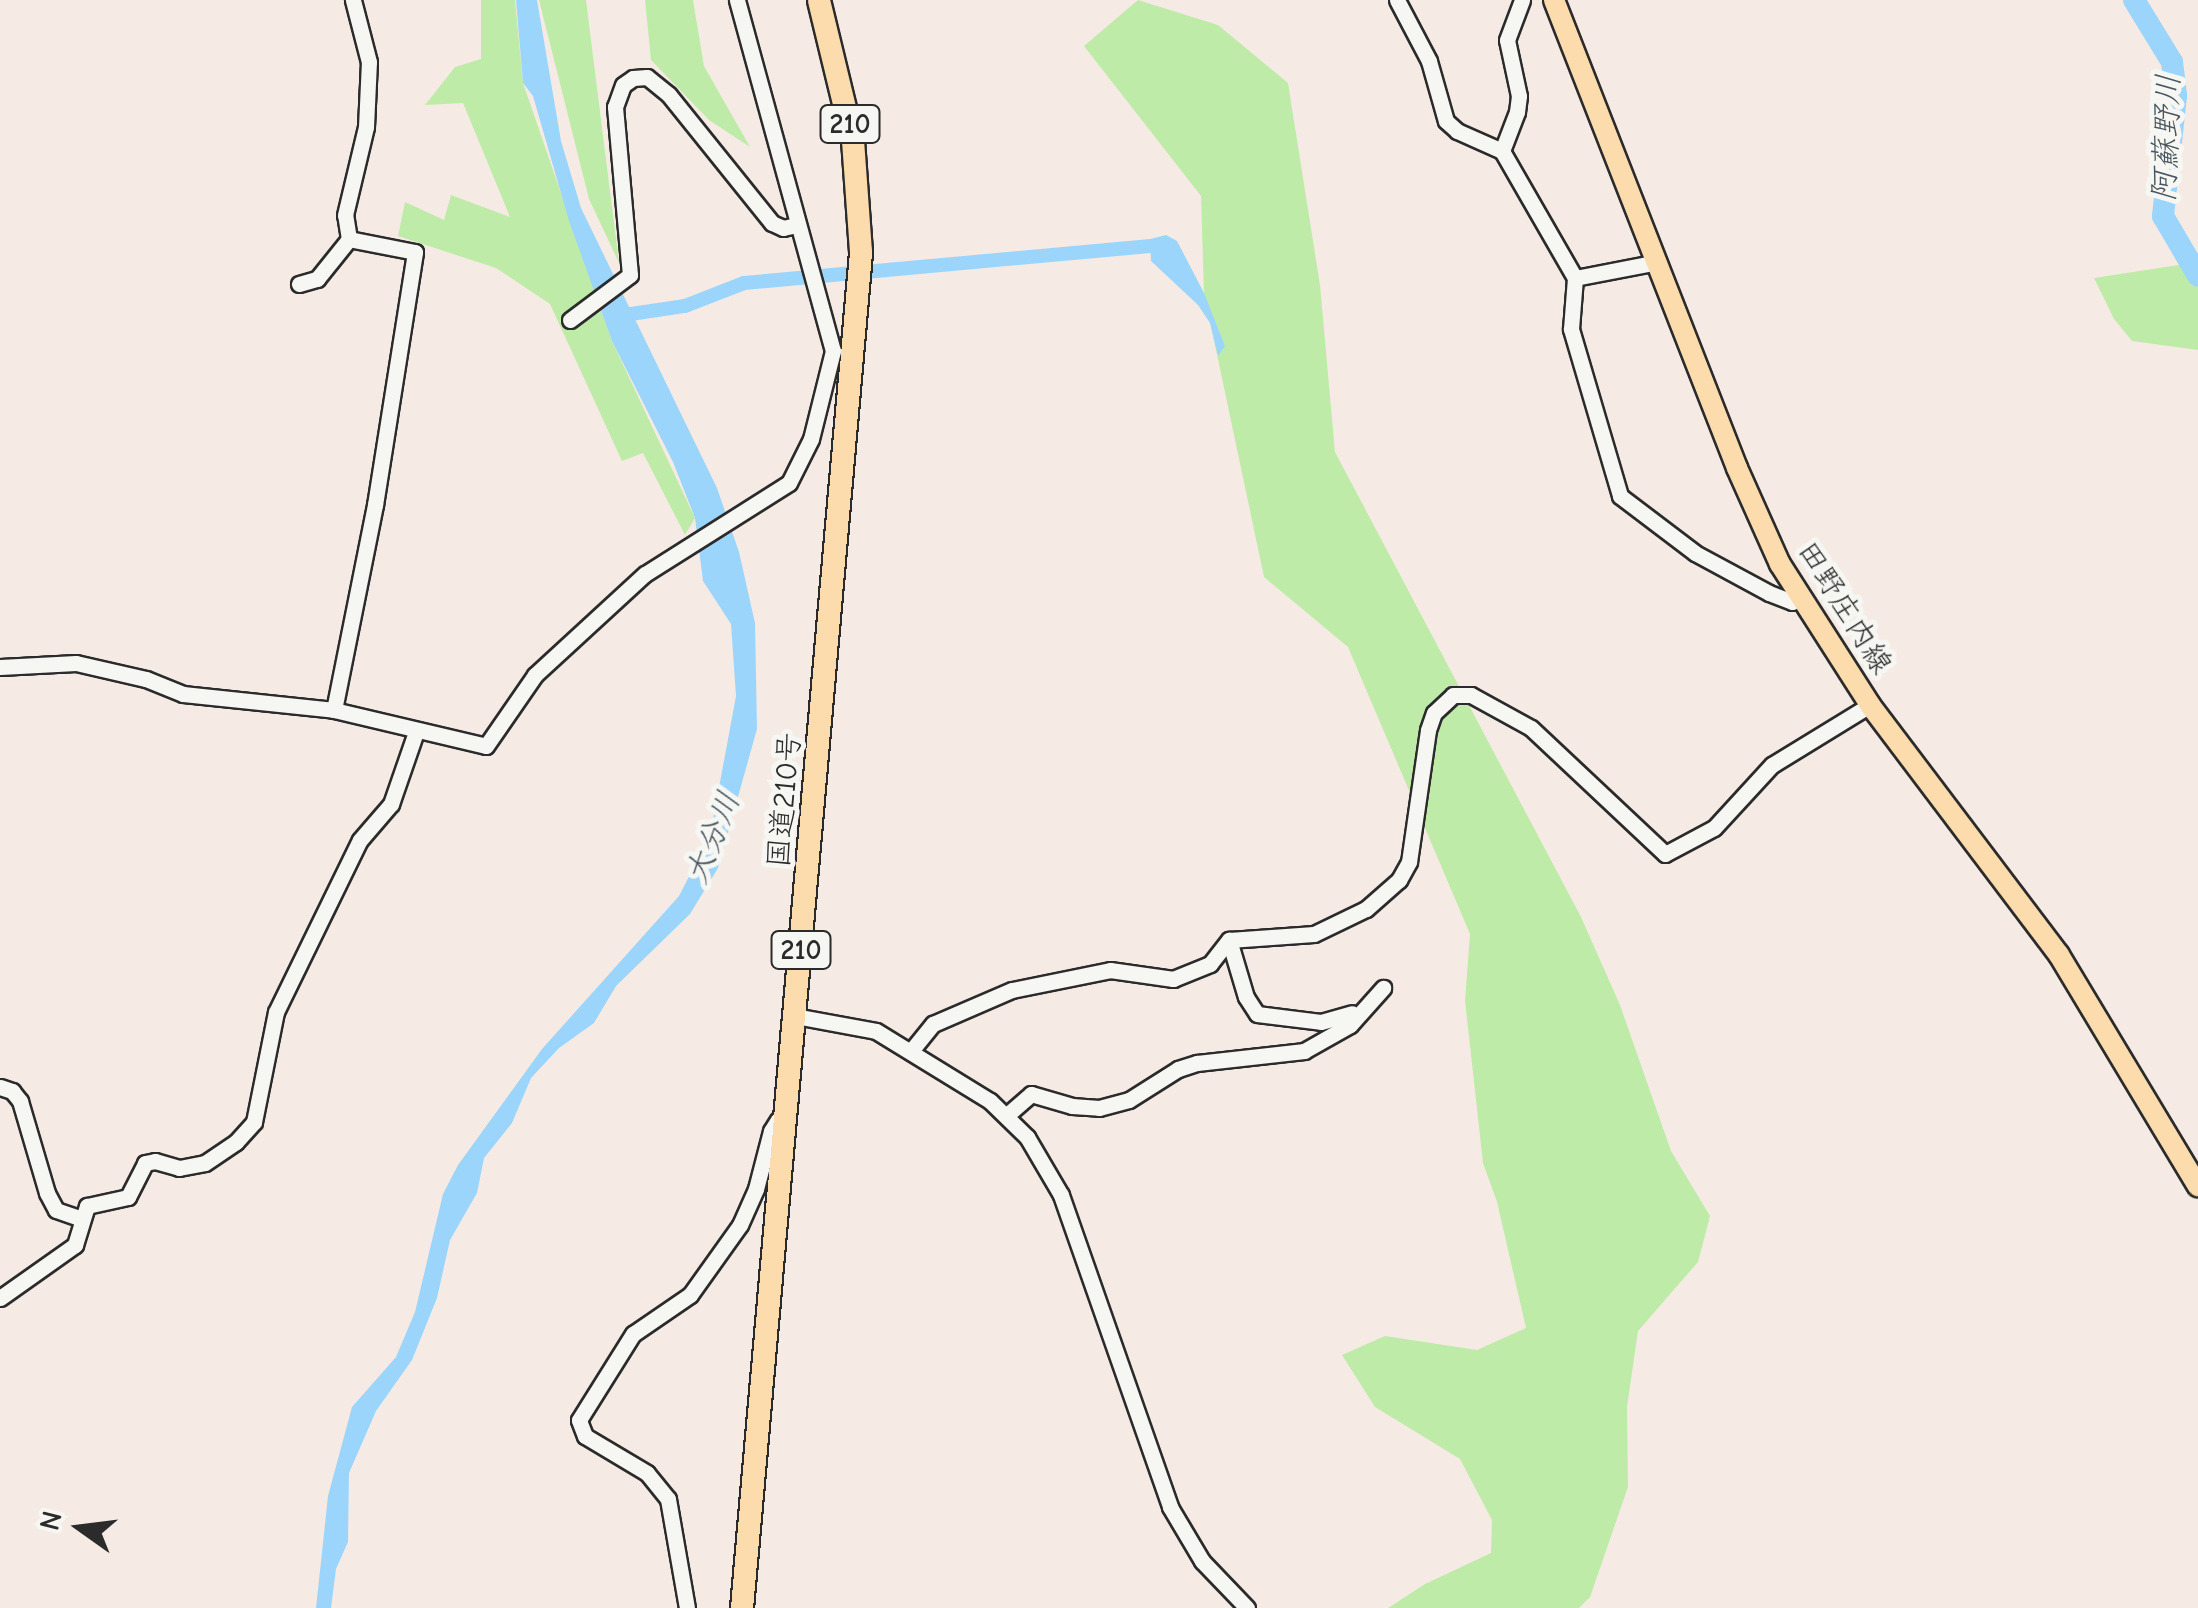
<!DOCTYPE html>
<meta charset="utf-8">
<style>
body{margin:0}
#map{position:relative;width:2198px;height:1608px;overflow:hidden;background:#f6ebe4;font-family:"Comic Neue","Klee One",sans-serif}
div>[style]{position:absolute}
.green>*{inset:0;background:#bfeba8}
.water>*{inset:0;background:#9cd5fc}
.canal>*{height:14px;margin:-7px;padding:0 7px;transform-origin:7px;border-radius:7px;background:#9cd5fc}
.river>*{height:22px;margin:-11px;padding:0 11px;transform-origin:11px;border-radius:11px;background:#9cd5fc}
.roads{filter:drop-shadow(2px 0 #2b2b2b) drop-shadow(-2px 0 #2b2b2b) drop-shadow(0 2px #2b2b2b) drop-shadow(0 -2px #2b2b2b)}
.minor>*{height:15px;margin:-7.5px;padding:0 7.5px;transform-origin:7.5px;border-radius:7.5px;background:#f6f6f2}
.major>*{height:20px;margin:-10px;padding:0 10px;transform-origin:10px;border-radius:10px;background:#fcdcac}
.highway>*{height:22px;margin:-11px;padding:0 11px;transform-origin:11px;border-radius:11px;background:#fcdcac}
span{translate:-50% -50%;white-space:nowrap;text-align:center;line-height:1.15;-webkit-text-stroke:10px #f6f6f2;paint-order:stroke}
.shield-label span{padding:2px 8px;background:#f6f6f2;border:2px solid;border-radius:8px;-webkit-text-stroke-width:0}
.shield-label{font-size:28px;color:#2b2b2b;font-weight:700}
.street-label{font-size:30px;color:#2b2b2b}
.water-label{font-size:32px;color:#47565f;font-style:italic}
.north{position:absolute;left:30px;top:1478px;width:100px;height:100px;-webkit-text-stroke:8px #f6f6f2;paint-order:stroke;rotate:284deg;font-size:28px;font-weight:700;line-height:40px;text-align:center;color:#2b2b2b}
.north::after{content:'';display:block;margin:auto;width:35px;height:45px;background:#2b2b2b;clip-path:polygon(50% 0,100% 100%,50% 72%,0 100%)}
</style>
<div id="map">
<div class="green">
<i style="clip-path:polygon(481px 0,515px 0,523px 83px,612px 341px,695px 518px,685px 535px,643px 453px,622px 461px,550px 304px,496px 268px,398px 236px,405px 202px,444px 220px,451px 195px,510px 217px,463px 103px,425px 105px,455px 67px,481px 59px)"></i>
<i style="clip-path:polygon(539px 0,586px 0,619px 263px,589px 199px)"></i>
<i style="clip-path:polygon(645px 0,693px 0,704px 66px,750px 147px,709px 120px,651px 60px)"></i>
<i style="clip-path:polygon(1138px 0,1218px 25px,1288px 83px,1320px 285px,1335px 452px,1581px 917px,1620px 1005px,1671px 1151px,1710px 1216px,1698px 1262px,1638px 1331px,1627px 1407px,1628px 1487px,1590px 1597px,1579px 1608px,1388px 1608px,1425px 1584px,1491px 1553px,1492px 1520px,1460px 1459px,1375px 1407px,1342px 1355px,1385px 1336px,1477px 1350px,1526px 1328px,1497px 1202px,1483px 1163px,1465px 1001px,1470px 934px,1348px 647px,1264px 577px,1204px 293px,1201px 196px,1084px 46px)"></i>
<i style="clip-path:polygon(2198px 262px,2198px 350px,2132px 341px,2114px 319px,2094px 278px)"></i>
</div>
<div class="water">
<i style="clip-path:polygon(516px 0,537px 0,561px 141px,581px 208px,717px 488px,739px 552px,755px 623px,757px 729px,718px 868px,690px 914px,616px 986px,594px 1023px,559px 1048px,531px 1078px,512px 1123px,484px 1158px,477px 1193px,450px 1240px,437px 1298px,412px 1360px,376px 1411px,349px 1473px,348px 1542px,336px 1569px,331px 1608px,316px 1608px,328px 1496px,352px 1407px,396px 1357px,415px 1312px,443px 1194px,458px 1165px,542px 1049px,679px 896px,710px 836px,736px 696px,731px 624px,703px 581px,695px 518px,673px 462px,612px 341px,569px 221px,533px 96px,523px 83px)"></i>
<i style="clip-path:polygon(1166px 235px,1177px 241px,1204px 293px,1225px 346px,1218px 356px,1210px 323px,1198px 305px,1151px 261px,1150px 239px)"></i>
</div>
<div class="canal">
<i style="left:624px;top:315px;width:62px;rotate:-8.4deg"></i>
<i style="left:685px;top:306px;width:63px;rotate:-21.3deg"></i>
<i style="left:744px;top:283px;width:408px;rotate:-5.2deg"></i>
</div>
<div class="river">
<i style="left:2134px;top:0;width:73px;rotate:58.5deg"></i>
<i style="left:2172px;top:62px;width:34px;rotate:83deg"></i>
<i style="left:2176px;top:96px;width:121px;rotate:96.2deg"></i>
<i style="left:2163px;top:216px;width:69px;rotate:59.7deg"></i>
</div>
<div class="roads">
<div class="minor">
<i style="left:1397px;top:0;width:69px;rotate:62.3deg"></i>
<i style="left:1429px;top:61px;width:62px;rotate:74.2deg"></i>
<i style="left:1446px;top:121px;width:15px;rotate:42deg"></i>
<i style="left:1457px;top:131px;width:49px;rotate:24deg"></i>
<i style="left:1502px;top:151px;width:146px;rotate:60.1deg"></i>
<i style="left:1575px;top:278px;width:51px;rotate:94.5deg"></i>
<i style="left:1571px;top:329px;width:174px;rotate:73.6deg"></i>
<i style="left:1620px;top:496px;width:94px;rotate:37.2deg"></i>
<i style="left:1695px;top:553px;width:84px;rotate:28.4deg"></i>
<i style="left:1769px;top:593px;width:25px;rotate:21deg"></i>
<i style="left:1792px;top:602px;width:8px;rotate:-40deg"></i>
<i style="left:1502px;top:151px;width:42px;rotate:-69deg"></i>
<i style="left:1517px;top:112px;width:16px;rotate:-83deg"></i>
<i style="left:1519px;top:96px;width:57px;rotate:-102.1deg"></i>
<i style="left:1507px;top:40px;width:43px;rotate:-69.4deg"></i>
<i style="left:349px;top:239px;width:24px;rotate:-99deg"></i>
<i style="left:345px;top:215px;width:90px;rotate:-76.6deg"></i>
<i style="left:366px;top:127px;width:65px;rotate:-87.4deg"></i>
<i style="left:369px;top:62px;width:64px;rotate:-104.5deg"></i>
<i style="left:1575px;top:278px;width:85px;rotate:-10.9deg"></i>
<i style="left:299px;top:284px;width:19px;rotate:-16deg"></i>
<i style="left:317px;top:279px;width:51px;rotate:-51.3deg"></i>
<i style="left:570px;top:320px;width:75px;rotate:-36.9deg"></i>
<i style="left:630px;top:275px;width:169px;rotate:-95.1deg"></i>
<i style="left:615px;top:107px;width:23px;rotate:-70deg"></i>
<i style="left:623px;top:85px;width:12px;rotate:-35deg"></i>
<i style="left:633px;top:78px;width:14px;rotate:-4deg"></i>
<i style="left:647px;top:77px;width:28px;rotate:39deg"></i>
<i style="left:669px;top:95px;width:164px;rotate:51.2deg"></i>
<i style="left:772px;top:223px;width:12px;rotate:24deg"></i>
<i style="left:783px;top:228px;width:13px;rotate:-13deg"></i>
<i style="left:0;top:667px;width:76px;rotate:-3deg"></i>
<i style="left:76px;top:663px;width:72px;rotate:12.9deg"></i>
<i style="left:146px;top:679px;width:40px;rotate:22deg"></i>
<i style="left:183px;top:694px;width:152px;rotate:6deg"></i>
<i style="left:334px;top:710px;width:156px;rotate:13.3deg"></i>
<i style="left:486px;top:746px;width:86px;rotate:-55.4deg"></i>
<i style="left:535px;top:675px;width:149px;rotate:-42.6deg"></i>
<i style="left:645px;top:574px;width:170px;rotate:-32.3deg"></i>
<i style="left:789px;top:483px;width:49px;rotate:-63.4deg"></i>
<i style="left:811px;top:439px;width:91px;rotate:-76deg"></i>
<i style="left:833px;top:351px;width:364px;rotate:-105.3deg"></i>
<i style="left:334px;top:710px;width:209px;rotate:-78.7deg"></i>
<i style="left:375px;top:505px;width:256px;rotate:-81deg"></i>
<i style="left:415px;top:252px;width:67px;rotate:-168.9deg"></i>
<i style="left:1229px;top:940px;width:85px;rotate:-4deg"></i>
<i style="left:1314px;top:934px;width:58px;rotate:-25.7deg"></i>
<i style="left:1366px;top:909px;width:44px;rotate:-41.3deg"></i>
<i style="left:1399px;top:880px;width:21px;rotate:-61deg"></i>
<i style="left:1409px;top:862px;width:133px;rotate:-81.8deg"></i>
<i style="left:1428px;top:730px;width:18px;rotate:-71deg"></i>
<i style="left:1434px;top:713px;width:26px;rotate:-43deg"></i>
<i style="left:1453px;top:695px;width:18px"></i>
<i style="left:1471px;top:695px;width:68px;rotate:28.8deg"></i>
<i style="left:1531px;top:728px;width:184px;rotate:43.2deg"></i>
<i style="left:1665px;top:854px;width:55px;rotate:-28deg"></i>
<i style="left:1714px;top:828px;width:86px;rotate:-47.4deg"></i>
<i style="left:1772px;top:765px;width:115px;rotate:-31.5deg"></i>
<i style="left:1229px;top:940px;width:59px;rotate:73.4deg"></i>
<i style="left:1246px;top:997px;width:20px;rotate:57deg"></i>
<i style="left:1257px;top:1014px;width:64px;rotate:7.1deg"></i>
<i style="left:1321px;top:1022px;width:32px;rotate:-16deg"></i>
<i style="left:795px;top:1016px;width:82px;rotate:10.5deg"></i>
<i style="left:876px;top:1031px;width:134px;rotate:31.6deg"></i>
<i style="left:990px;top:1101px;width:52px;rotate:44.2deg"></i>
<i style="left:1027px;top:1137px;width:67px;rotate:59.6deg"></i>
<i style="left:1061px;top:1195px;width:330px;rotate:70.7deg"></i>
<i style="left:1170px;top:1507px;width:63px;rotate:59.3deg"></i>
<i style="left:1202px;top:1561px;width:65px;rotate:46.2deg"></i>
<i style="left:911px;top:1051px;width:35px;rotate:-51deg"></i>
<i style="left:933px;top:1024px;width:86px;rotate:-23.3deg"></i>
<i style="left:1012px;top:990px;width:100px;rotate:-11.5deg"></i>
<i style="left:1110px;top:970px;width:64px;rotate:8.1deg"></i>
<i style="left:1173px;top:979px;width:40px;rotate:-22deg"></i>
<i style="left:1210px;top:964px;width:31px;rotate:-52deg"></i>
<i style="left:0;top:1087px;width:13px;rotate:18deg"></i>
<i style="left:12px;top:1091px;width:13px;rotate:51deg"></i>
<i style="left:20px;top:1101px;width:96px;rotate:73.6deg"></i>
<i style="left:47px;top:1193px;width:19px;rotate:62deg"></i>
<i style="left:56px;top:1210px;width:28px;rotate:19deg"></i>
<i style="left:1007px;top:1115px;width:32px;rotate:-41deg"></i>
<i style="left:1031px;top:1094px;width:43px;rotate:16.3deg"></i>
<i style="left:1072px;top:1106px;width:27px;rotate:4deg"></i>
<i style="left:1099px;top:1108px;width:31px;rotate:-15deg"></i>
<i style="left:1129px;top:1100px;width:58px;rotate:-32.3deg"></i>
<i style="left:1178px;top:1069px;width:20px;rotate:-18deg"></i>
<i style="left:1197px;top:1063px;width:108px;rotate:-6.4deg"></i>
<i style="left:1304px;top:1051px;width:53px;rotate:-29.5deg"></i>
<i style="left:1350px;top:1025px;width:50px;rotate:-48.3deg"></i>
<i style="left:0;top:1298px;width:92px;rotate:-35.2deg"></i>
<i style="left:75px;top:1245px;width:41px;rotate:-72.9deg"></i>
<i style="left:87px;top:1206px;width:42px;rotate:-12.4deg"></i>
<i style="left:128px;top:1197px;width:38px;rotate:-63deg"></i>
<i style="left:145px;top:1163px;width:10px;rotate:-11deg"></i>
<i style="left:155px;top:1161px;width:25px;rotate:16deg"></i>
<i style="left:179px;top:1168px;width:26px;rotate:-11deg"></i>
<i style="left:205px;top:1163px;width:37px;rotate:-34deg"></i>
<i style="left:236px;top:1142px;width:27px;rotate:-48deg"></i>
<i style="left:254px;top:1122px;width:112px;rotate:-78.7deg"></i>
<i style="left:276px;top:1012px;width:191px;rotate:-64deg"></i>
<i style="left:360px;top:840px;width:48px;rotate:-49.3deg"></i>
<i style="left:391px;top:804px;width:76px;rotate:-70.9deg"></i>
<i style="left:687px;top:1608px;width:111px;rotate:-99.9deg"></i>
<i style="left:668px;top:1499px;width:33px;rotate:-129deg"></i>
<i style="left:647px;top:1473px;width:72px;rotate:-149.2deg"></i>
<i style="left:585px;top:1436px;width:17px;rotate:-111deg"></i>
<i style="left:579px;top:1420px;width:102px;rotate:-57.9deg"></i>
<i style="left:633px;top:1334px;width:69px;rotate:-34.4deg"></i>
<i style="left:690px;top:1295px;width:86px;rotate:-54.5deg"></i>
<i style="left:740px;top:1225px;width:39px;rotate:-66deg"></i>
<i style="left:756px;top:1189px;width:60px;rotate:-75.5deg"></i>
<i style="left:771px;top:1131px;width:13px;rotate:-58deg"></i>
<i style="left:778px;top:1120px;width:8px;rotate:-7deg"></i>
</div>
<div class="major">
<i style="left:1554px;top:0;width:503px;rotate:68.64deg"></i>
<i style="left:1737px;top:468px;width:105px;rotate:65.9deg"></i>
<i style="left:1780px;top:564px;width:167px;rotate:57.4deg"></i>
<i style="left:1870px;top:705px;width:313px;rotate:52.9deg"></i>
<i style="left:2059px;top:955px;width:270px;rotate:59deg"></i>
</div>
<div class="highway">
<i style="left:742px;top:1608px;width:1361px;rotate:-84.98deg"></i>
<i style="left:861px;top:252px;width:111px;rotate:-94.1deg"></i>
<i style="left:853px;top:141px;width:145px;rotate:-103.6deg"></i>
</div>
</div>
<div class="shield-label">
<span style="left:850px;top:124px">210</span>
<span style="left:801px;top:950px">210</span>
</div>
<div class="street-label">
<span style="left:1844px;top:608px;rotate:58deg">田野庄内線</span>
<span style="left:785px;top:800px;rotate:-85deg">国道210号</span>
</div>
<div class="water-label">
<span style="left:2167px;top:138px;rotate:-88deg">阿蘇野川</span>
<span style="left:713px;top:838px;rotate:-68deg">大分川</span>
</div>
<div class="north">N</div>
</div>
